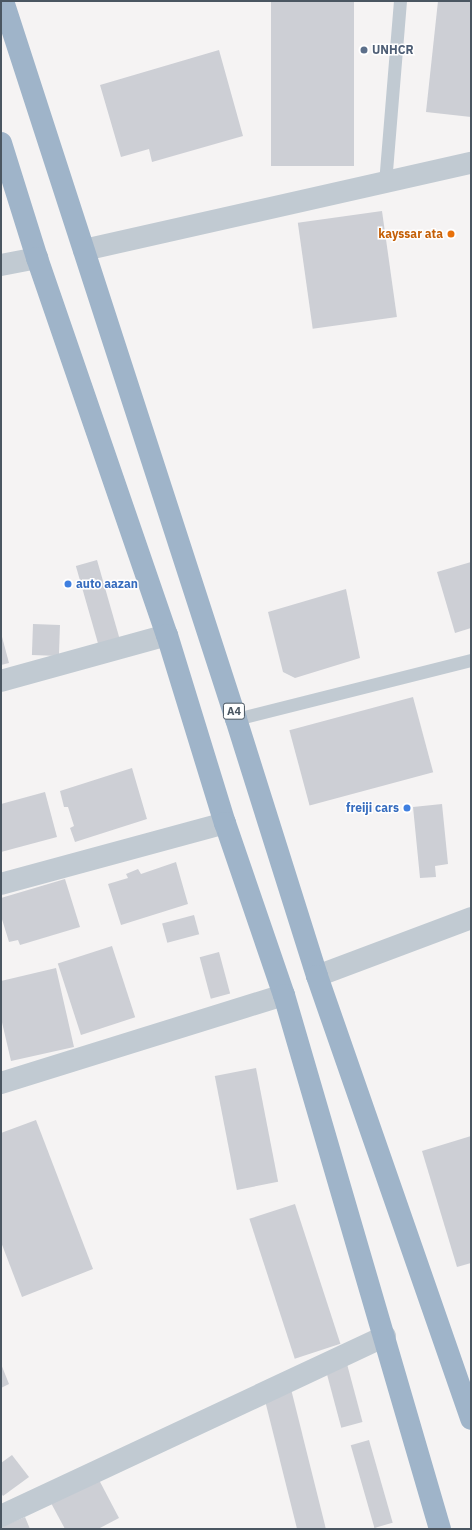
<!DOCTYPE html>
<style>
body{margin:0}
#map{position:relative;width:472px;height:1530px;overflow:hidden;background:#f5f3f3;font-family:"IBM Plex Sans",sans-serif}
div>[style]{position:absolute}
.building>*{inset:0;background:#cdcfd5;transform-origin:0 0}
.service>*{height:13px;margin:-6.5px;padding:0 6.5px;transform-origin:6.5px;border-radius:6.5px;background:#c1cad2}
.minor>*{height:22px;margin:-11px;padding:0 11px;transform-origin:11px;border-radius:11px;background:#c1cad2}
.tertiary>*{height:22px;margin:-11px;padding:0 11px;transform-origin:11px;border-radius:11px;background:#c1cad2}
.trunk>*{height:22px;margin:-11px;padding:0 11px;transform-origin:11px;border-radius:11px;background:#9fb4c9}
.dots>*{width:11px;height:11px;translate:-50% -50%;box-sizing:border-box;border:2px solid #fff;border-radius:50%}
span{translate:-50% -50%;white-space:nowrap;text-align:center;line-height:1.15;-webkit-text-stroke:3px #fff;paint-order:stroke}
.shield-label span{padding:1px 3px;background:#fff;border:1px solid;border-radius:3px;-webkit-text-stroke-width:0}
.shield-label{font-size:11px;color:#4a5661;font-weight:700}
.service-label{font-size:12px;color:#4e5e75;font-weight:700}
.left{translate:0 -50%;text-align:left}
.food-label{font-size:12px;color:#c56008;font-weight:700}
.right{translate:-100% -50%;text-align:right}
.shop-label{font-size:12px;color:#366cbe;font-weight:700}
.frame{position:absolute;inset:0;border:2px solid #4a5661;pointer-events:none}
</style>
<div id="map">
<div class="building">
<i style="left:271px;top:1px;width:83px;height:165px"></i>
<i style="clip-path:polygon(438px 1px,471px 1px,471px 117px,426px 112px)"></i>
<i style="clip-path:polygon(219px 50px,243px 136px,152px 162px,149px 149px,121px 157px,100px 85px)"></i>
<i style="left:382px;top:211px;width:107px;height:85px;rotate:82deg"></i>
<i style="left:97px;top:560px;width:81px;height:22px;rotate:74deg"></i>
<i style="clip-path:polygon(471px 562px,471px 628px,455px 633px,437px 572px)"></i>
<i style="clip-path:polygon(346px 589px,360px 658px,295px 678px,283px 672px,268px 612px)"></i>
<i style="left:33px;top:624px;width:27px;height:31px;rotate:2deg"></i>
<i style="clip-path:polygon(1px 633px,9px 663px,1px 665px)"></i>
<i style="left:413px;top:697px;width:78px;height:128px;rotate:75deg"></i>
<i style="clip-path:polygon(132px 768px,147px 819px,75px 842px,70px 828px,74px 826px,68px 807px,64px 807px,60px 791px)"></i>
<i style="clip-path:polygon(45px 792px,57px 837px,1px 852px,1px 804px)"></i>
<i style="clip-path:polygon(442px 804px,448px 864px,435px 866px,436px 877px,420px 878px,413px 807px)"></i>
<i style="clip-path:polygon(176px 862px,188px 904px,121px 925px,108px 884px,128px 878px,126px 874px,138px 869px,141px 874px)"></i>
<i style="clip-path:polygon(65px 879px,80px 927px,20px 945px,18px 940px,9px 942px,1px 916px,1px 898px)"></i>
<i style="left:194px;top:915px;width:20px;height:33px;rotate:75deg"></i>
<i style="left:112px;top:946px;width:75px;height:57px;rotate:72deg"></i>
<i style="left:219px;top:952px;width:43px;height:20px;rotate:75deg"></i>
<i style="clip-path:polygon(56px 968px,74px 1047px,11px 1061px,1px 1018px,1px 981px)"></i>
<i style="left:256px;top:1068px;width:116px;height:42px;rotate:79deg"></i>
<i style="clip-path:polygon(36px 1120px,93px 1269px,22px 1297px,1px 1242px,1px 1133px)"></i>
<i style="clip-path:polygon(471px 1136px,471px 1263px,457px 1267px,422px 1151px)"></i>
<i style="left:295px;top:1204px;width:147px;height:48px;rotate:72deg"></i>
<i style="clip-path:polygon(1px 1364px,9px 1384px,1px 1388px)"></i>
<i style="left:347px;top:1364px;width:60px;height:22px;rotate:75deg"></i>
<i style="left:291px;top:1389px;width:144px;height:28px;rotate:76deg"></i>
<i style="left:369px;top:1440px;width:86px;height:19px;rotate:74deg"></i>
<i style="clip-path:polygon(12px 1455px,29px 1477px,3px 1496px,1px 1493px,1px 1463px)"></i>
<i style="clip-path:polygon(98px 1478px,119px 1518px,98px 1529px,65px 1529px,51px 1503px)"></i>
<i style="clip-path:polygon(25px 1517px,30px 1529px,1px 1529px,1px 1527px)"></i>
</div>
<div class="service">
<i style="left:385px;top:183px;width:183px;rotate:-85.3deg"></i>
<i style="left:236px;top:719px;width:242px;rotate:-14.1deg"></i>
</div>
<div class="minor">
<i style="left:1px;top:265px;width:37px;rotate:-11deg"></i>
<i style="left:1px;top:681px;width:172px;rotate:-15.5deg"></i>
<i style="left:1px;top:884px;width:232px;rotate:-15.2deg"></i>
<i style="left:317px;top:976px;width:165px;rotate:-20.6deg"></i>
<i style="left:1px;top:1083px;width:296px;rotate:-17.3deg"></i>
<i style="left:1px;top:1516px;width:424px;rotate:-25.1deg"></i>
</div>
<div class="tertiary">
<i style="left:84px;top:250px;width:397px;rotate:-12.7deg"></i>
</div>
<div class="trunk">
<i style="left:3px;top:1px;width:755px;rotate:72.02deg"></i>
<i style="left:236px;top:719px;width:269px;rotate:72.5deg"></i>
<i style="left:317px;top:976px;width:469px;rotate:70.8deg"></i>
<i style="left:1px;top:143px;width:121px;rotate:72.6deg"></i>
<i style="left:37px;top:258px;width:399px;rotate:71deg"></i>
<i style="left:167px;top:635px;width:197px;rotate:72.9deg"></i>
<i style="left:225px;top:823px;width:182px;rotate:71.1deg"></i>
<i style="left:284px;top:995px;width:556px;rotate:73.72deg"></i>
</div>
<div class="dots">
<i style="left:364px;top:50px;background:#5c6f8a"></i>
<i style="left:451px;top:234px;background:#e8710a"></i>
<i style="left:68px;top:584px;background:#3f7fe0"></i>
<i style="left:407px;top:808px;background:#3f7fe0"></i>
</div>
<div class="shield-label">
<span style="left:234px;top:711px">A4</span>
</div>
<div class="service-label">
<span class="left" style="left:372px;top:50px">UNHCR</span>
</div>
<div class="food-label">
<span class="right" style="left:443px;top:234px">kayssar ata</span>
</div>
<div class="shop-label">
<span class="left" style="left:76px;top:584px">auto aazan</span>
<span class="right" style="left:399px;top:808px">freiji cars</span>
</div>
<div class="frame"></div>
</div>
